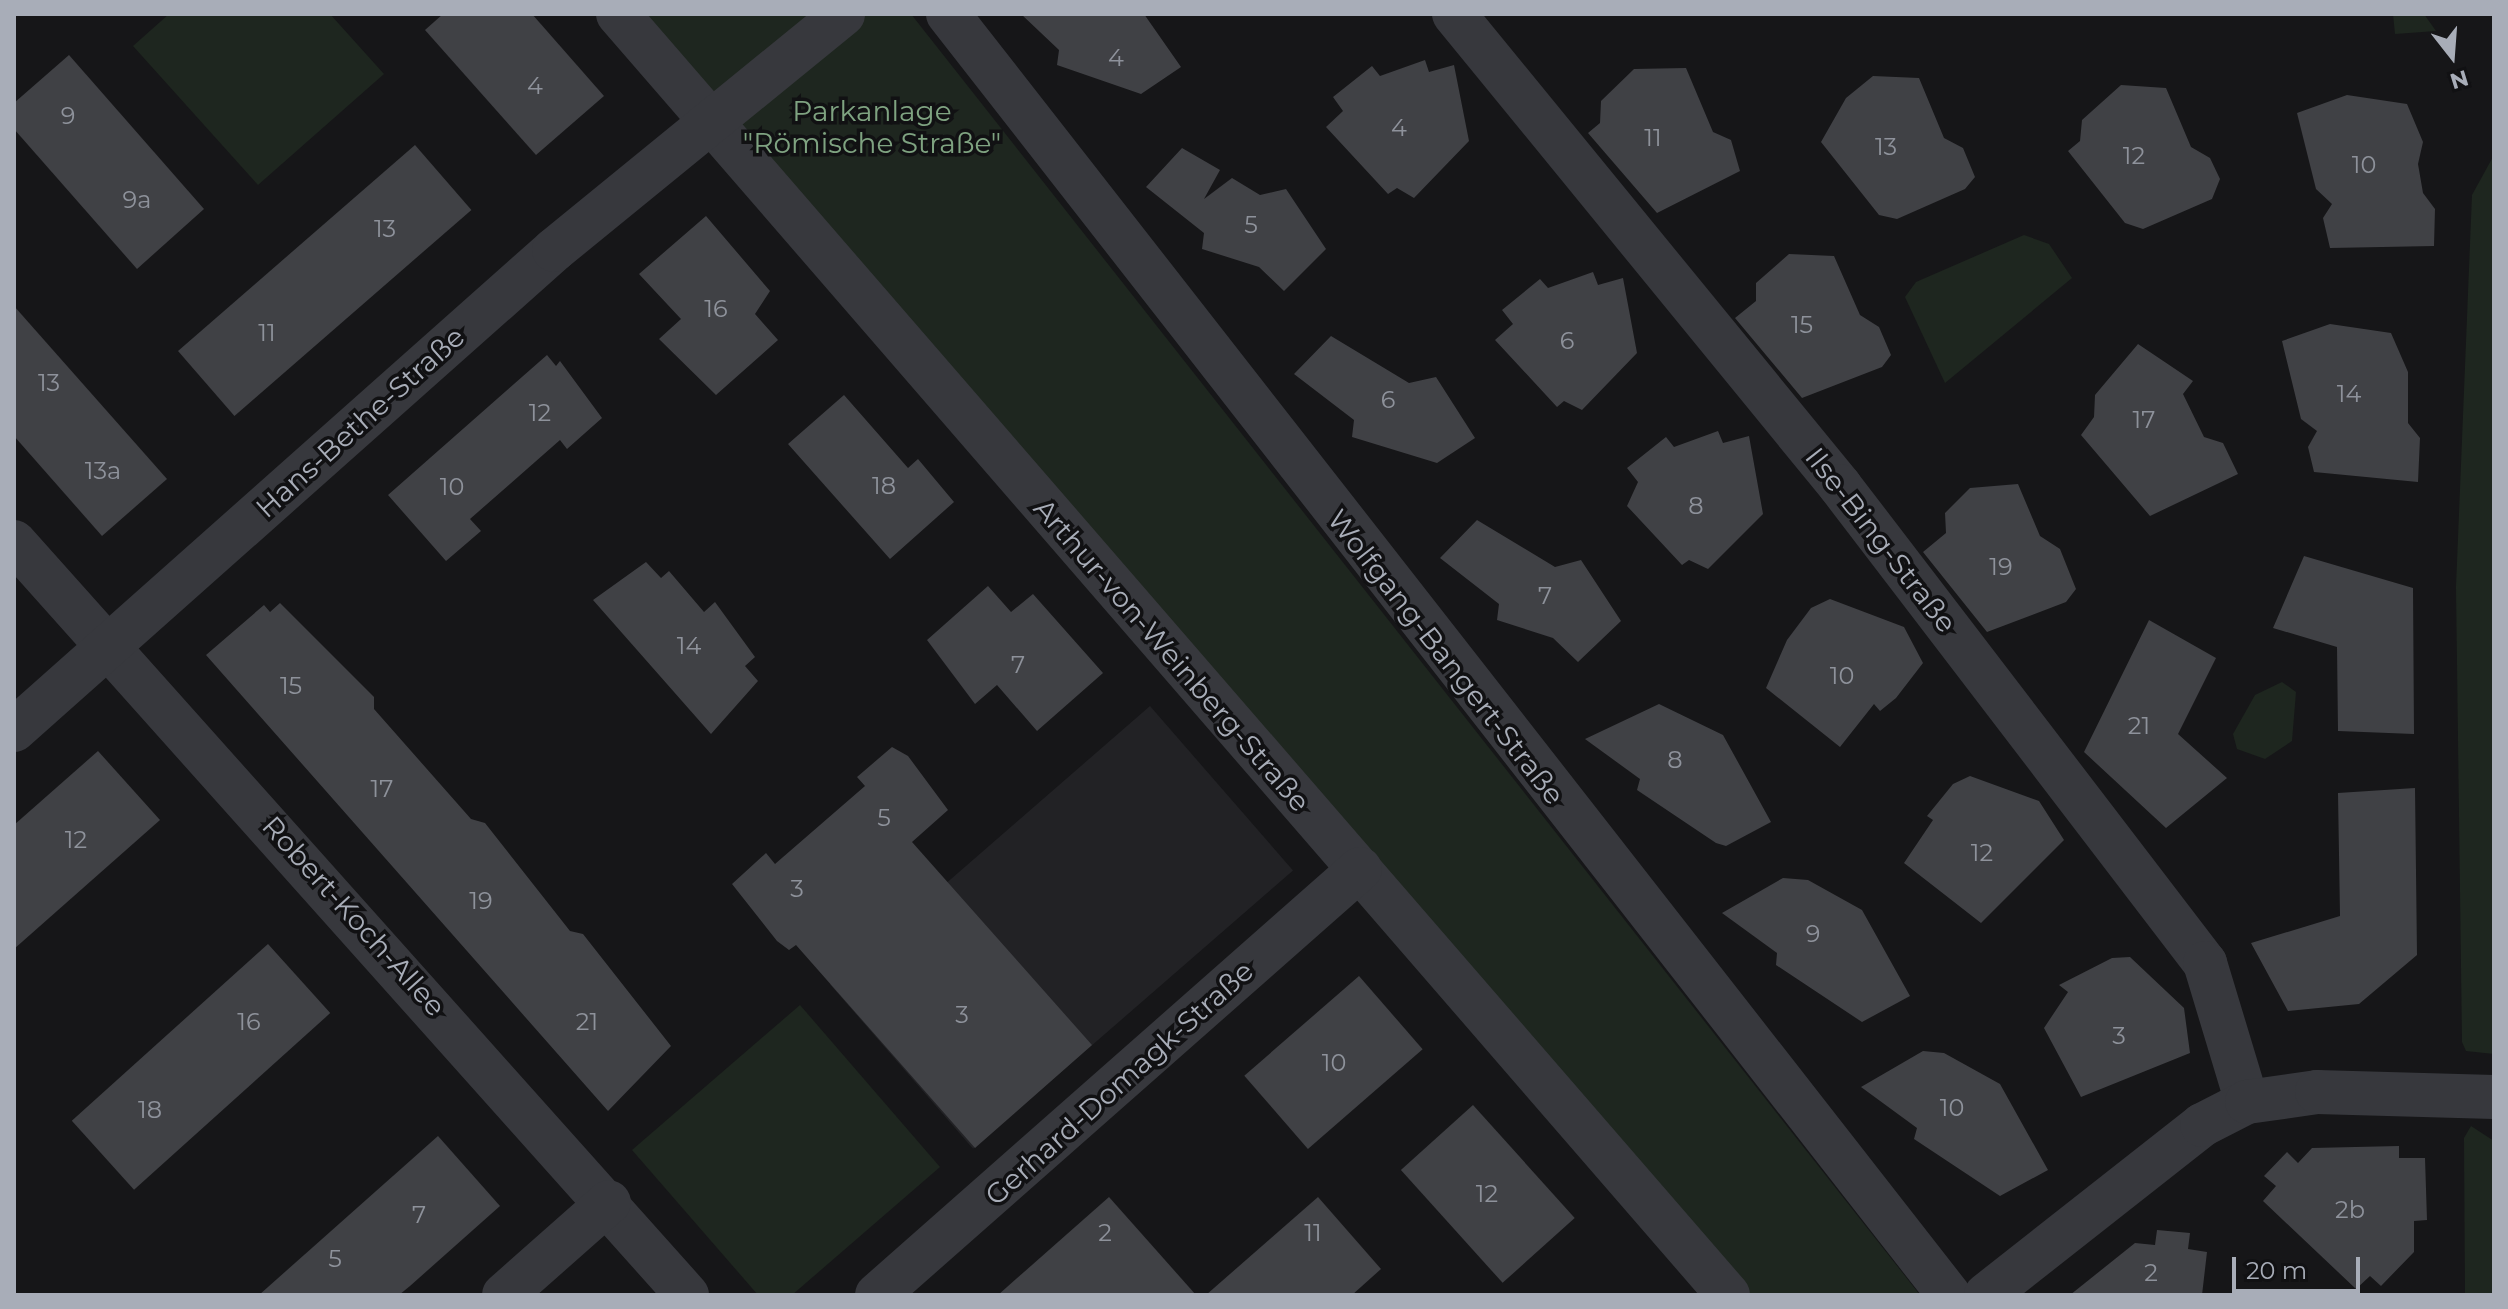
<!DOCTYPE html>
<meta charset="utf-8">
<style>
body{margin:0}
#map{position:relative;width:2508px;height:1309px;overflow:hidden;background:#161618;font-family:Montserrat,sans-serif}
div>[style]{position:absolute}
.built>*{inset:0;background:#222225;transform-origin:0 0}
.green>*{inset:0;background:#1e261f}
.building>*{inset:0;background:#404145;transform-origin:0 0}
.minor>*{height:44px;margin:-22px;padding:0 22px;transform-origin:22px;border-radius:22px;background:#37383d}
span{translate:-50% -50%;white-space:nowrap;text-align:center;line-height:1.15;-webkit-text-stroke:7px #111113;paint-order:stroke}
.number-label{font-size:24px;color:#8e929b}
.number-label span{-webkit-text-stroke-width:0}
.park-label{font-size:28px;color:#7fa381}
.street-label{font-size:28px;color:#a8adb8}
.frame{position:absolute;inset:0;border:16px solid #a8adb8;pointer-events:none}
.north{position:absolute;left:2412px;top:16px;width:80px;height:80px;-webkit-text-stroke:6px #111113;paint-order:stroke;rotate:163deg;font-size:22px;font-weight:700;line-height:32px;text-align:center;color:#a8adb8}
.north::after{content:'';display:block;margin:auto;width:28px;height:36px;background:#a8adb8;clip-path:polygon(50% 0,100% 100%,50% 72%,0 100%)}
.scale{position:absolute;left:2232px;top:1257px;width:128px;height:36px;box-sizing:border-box;border:4px solid #a8adb8;border-top:0;padding-left:10px;font-size:24px;line-height:28px;white-space:nowrap;color:#a8adb8;-webkit-text-stroke:6px #111113;paint-order:stroke}
</style>
<div id="map">
<div class="built">
<i style="left:1150px;top:706px;width:218px;height:424px;rotate:49deg"></i>
</div>
<div class="green">
<i style="clip-path:polygon(169px 14px,330px 14px,384px 74px,258px 185px,133px 46px)"></i>
<i style="clip-path:polygon(638px 14px,911px 14px,1920px 1295px,1743px 1295px)"></i>
<i style="clip-path:polygon(2393px 14px,2424px 14px,2436px 31px,2395px 34px)"></i>
<i style="clip-path:polygon(2494px 155px,2494px 1054px,2466px 1051px,2462px 1042px,2456px 587px,2472px 195px)"></i>
<i style="clip-path:polygon(2024px 235px,2049px 244px,2072px 278px,1945px 383px,1905px 297px,1916px 282px)"></i>
<i style="clip-path:polygon(2282px 682px,2296px 692px,2292px 741px,2265px 759px,2237px 749px,2233px 734px,2255px 695px)"></i>
<i style="clip-path:polygon(800px 1005px,940px 1167px,792px 1295px,758px 1295px,632px 1150px)"></i>
<i style="clip-path:polygon(2471px 1126px,2494px 1141px,2494px 1295px,2465px 1295px,2464px 1138px)"></i>
</div>
<div class="building">
<i style="clip-path:polygon(443px 14px,532px 14px,604px 96px,536px 155px,425px 30px)"></i>
<i style="clip-path:polygon(1021px 14px,1144px 14px,1181px 67px,1141px 94px,1057px 65px,1059px 50px)"></i>
<i style="clip-path:polygon(69px 55px,204px 209px,137px 269px,14px 129px,14px 103px)"></i>
<i style="clip-path:polygon(1425px 60px,1429px 72px,1454px 65px,1469px 141px,1414px 198px,1397px 188px,1388px 194px,1326px 127px,1343px 111px,1333px 97px,1372px 66px,1380px 76px)"></i>
<i style="clip-path:polygon(1686px 68px,1713px 132px,1731px 140px,1740px 171px,1657px 213px,1588px 133px,1600px 123px,1601px 101px,1634px 69px)"></i>
<i style="clip-path:polygon(1873px 76px,1919px 78px,1944px 138px,1963px 148px,1975px 177px,1965px 189px,1897px 219px,1879px 215px,1821px 142px,1846px 98px)"></i>
<i style="clip-path:polygon(2121px 85px,2166px 88px,2191px 147px,2210px 158px,2220px 179px,2212px 199px,2143px 229px,2125px 223px,2068px 151px,2080px 141px,2082px 120px)"></i>
<i style="clip-path:polygon(2347px 95px,2407px 104px,2423px 142px,2418px 164px,2423px 193px,2435px 209px,2434px 246px,2330px 248px,2323px 218px,2332px 204px,2316px 189px,2297px 113px)"></i>
<i style="left:415px;top:145px;width:86px;height:314px;rotate:49deg"></i>
<i style="clip-path:polygon(1182px 148px,1220px 170px,1204px 199px,1232px 178px,1260px 195px,1286px 189px,1326px 249px,1284px 291px,1259px 267px,1202px 249px,1204px 233px,1146px 187px)"></i>
<i style="clip-path:polygon(706px 216px,770px 291px,755px 314px,778px 340px,716px 395px,659px 339px,681px 319px,639px 274px)"></i>
<i style="clip-path:polygon(1789px 254px,1834px 256px,1860px 315px,1879px 327px,1891px 355px,1882px 367px,1802px 398px,1740px 324px,1735px 318px,1756px 301px,1756px 283px)"></i>
<i style="clip-path:polygon(1593px 272px,1598px 285px,1623px 278px,1637px 353px,1582px 410px,1564px 401px,1557px 407px,1495px 340px,1513px 324px,1502px 310px,1540px 279px,1548px 288px)"></i>
<i style="clip-path:polygon(14px 306px,167px 479px,102px 536px,14px 436px)"></i>
<i style="clip-path:polygon(2330px 324px,2391px 333px,2408px 372px,2408px 423px,2420px 438px,2418px 482px,2314px 472px,2308px 447px,2317px 431px,2301px 419px,2282px 341px)"></i>
<i style="clip-path:polygon(1331px 336px,1409px 383px,1436px 377px,1475px 438px,1437px 463px,1352px 437px,1354px 420px,1294px 374px)"></i>
<i style="clip-path:polygon(2138px 344px,2193px 381px,2183px 394px,2204px 437px,2223px 443px,2238px 474px,2150px 516px,2081px 435px,2094px 417px,2095px 395px)"></i>
<i style="clip-path:polygon(547px 355px,556px 366px,560px 361px,602px 418px,567px 449px,560px 440px,470px 519px,481px 531px,446px 561px,388px 495px)"></i>
<i style="clip-path:polygon(844px 395px,908px 468px,918px 459px,954px 502px,890px 559px,788px 444px)"></i>
<i style="clip-path:polygon(1718px 431px,1723px 443px,1749px 436px,1763px 514px,1708px 569px,1689px 560px,1682px 565px,1627px 506px,1638px 482px,1627px 468px,1666px 437px,1674px 447px)"></i>
<i style="clip-path:polygon(2018px 484px,2040px 536px,2060px 549px,2076px 589px,2066px 602px,1987px 632px,1923px 552px,1946px 533px,1945px 513px,1970px 488px)"></i>
<i style="clip-path:polygon(1477px 520px,1555px 567px,1581px 560px,1621px 621px,1578px 662px,1553px 638px,1497px 620px,1499px 604px,1440px 558px)"></i>
<i style="clip-path:polygon(2304px 556px,2413px 588px,2414px 734px,2338px 731px,2337px 647px,2273px 628px)"></i>
<i style="clip-path:polygon(646px 562px,661px 578px,669px 571px,704px 612px,715px 602px,755px 657px,745px 666px,758px 681px,711px 734px,593px 600px)"></i>
<i style="clip-path:polygon(988px 586px,1011px 612px,1033px 594px,1103px 673px,1037px 731px,997px 685px,975px 704px,927px 640px)"></i>
<i style="clip-path:polygon(1830px 599px,1904px 627px,1923px 663px,1896px 698px,1880px 711px,1874px 704px,1840px 747px,1766px 688px,1787px 640px,1811px 608px)"></i>
<i style="clip-path:polygon(280px 603px,374px 697px,374px 709px,471px 819px,485px 823px,570px 931px,583px 934px,671px 1046px,608px 1111px,206px 655px,264px 605px,270px 612px)"></i>
<i style="clip-path:polygon(2149px 620px,2216px 658px,2178px 734px,2227px 778px,2166px 828px,2084px 752px)"></i>
<i style="clip-path:polygon(1659px 704px,1723px 735px,1771px 822px,1726px 846px,1716px 843px,1637px 790px,1640px 779px,1585px 739px)"></i>
<i style="clip-path:polygon(892px 747px,908px 756px,948px 810px,912px 842px,1092px 1045px,975px 1148px,796px 945px,789px 950px,777px 941px,732px 884px,766px 853px,775px 864px,865px 786px,857px 777px)"></i>
<i style="clip-path:polygon(98px 751px,160px 820px,14px 949px,14px 825px)"></i>
<i style="clip-path:polygon(1970px 776px,2039px 801px,2064px 840px,1981px 923px,1904px 863px,1933px 820px,1927px 816px,1953px 784px)"></i>
<i style="clip-path:polygon(2415px 788px,2417px 955px,2359px 1004px,2288px 1011px,2251px 943px,2340px 916px,2338px 793px)"></i>
<i style="clip-path:polygon(1783px 878px,1808px 880px,1862px 910px,1910px 996px,1862px 1022px,1776px 965px,1777px 953px,1722px 913px)"></i>
<i style="left:268px;top:944px;width:93px;height:264px;rotate:48deg"></i>
<i style="clip-path:polygon(2130px 957px,2184px 1008px,2190px 1053px,2081px 1097px,2044px 1028px,2068px 992px,2059px 985px,2112px 958px)"></i>
<i style="left:1359px;top:976px;width:97px;height:152px;rotate:49deg"></i>
<i style="clip-path:polygon(1923px 1051px,1944px 1053px,2000px 1084px,2048px 1170px,2000px 1196px,1914px 1139px,1917px 1128px,1861px 1087px)"></i>
<i style="left:1473px;top:1105px;width:152px;height:97px;rotate:48deg"></i>
<i style="clip-path:polygon(438px 1136px,500px 1206px,410px 1286px,399px 1295px,259px 1295px)"></i>
<i style="clip-path:polygon(2399px 1146px,2399px 1158px,2425px 1158px,2427px 1220px,2414px 1221px,2414px 1252px,2381px 1286px,2370px 1276px,2356px 1289px,2263px 1201px,2276px 1186px,2264px 1176px,2287px 1152px,2298px 1163px,2312px 1148px)"></i>
<i style="clip-path:polygon(1109px 1197px,1196px 1295px,998px 1295px)"></i>
<i style="clip-path:polygon(1318px 1197px,1381px 1269px,1352px 1295px,1206px 1295px)"></i>
<i style="clip-path:polygon(2157px 1230px,2190px 1233px,2188px 1249px,2207px 1252px,2202px 1295px,2070px 1295px,2135px 1243px,2155px 1245px)"></i>
</div>
<div class="minor">
<i style="left:618px;top:14px;width:1695px;rotate:49.09deg"></i>
<i style="left:948px;top:14px;width:1626px;rotate:52deg"></i>
<i style="left:1454px;top:14px;width:610px;rotate:50.72deg"></i>
<i style="left:1840px;top:486px;width:601px;rotate:52.58deg"></i>
<i style="left:2205px;top:963px;width:145px;rotate:73.2deg"></i>
<i style="left:14px;top:542px;width:1010px;rotate:48.21deg"></i>
<i style="left:14px;top:730px;width:722px;rotate:-41.63deg"></i>
<i style="left:554px;top:250px;width:373px;rotate:-39.2deg"></i>
<i style="left:504px;top:1295px;width:140px;rotate:-41.5deg"></i>
<i style="left:877px;top:1295px;width:644px;rotate:-41.41deg"></i>
<i style="left:1986px;top:1295px;width:275px;rotate:-38.2deg"></i>
<i style="left:2202px;top:1125px;width:51px;rotate:-27.1deg"></i>
<i style="left:2247px;top:1102px;width:71px;rotate:-8.1deg"></i>
<i style="left:2317px;top:1092px;width:177px;rotate:1.6deg"></i>
</div>
<div class="number-label">
<span style="left:1116px;top:58px">4</span>
<span style="left:535px;top:86px">4</span>
<span style="left:68px;top:116px">9</span>
<span style="left:1399px;top:128px">4</span>
<span style="left:1653px;top:138px">11</span>
<span style="left:1886px;top:147px">13</span>
<span style="left:2134px;top:156px">12</span>
<span style="left:2364px;top:165px">10</span>
<span style="left:137px;top:200px">9a</span>
<span style="left:1251px;top:225px">5</span>
<span style="left:385px;top:229px">13</span>
<span style="left:716px;top:309px">16</span>
<span style="left:1802px;top:325px">15</span>
<span style="left:267px;top:333px">11</span>
<span style="left:1567px;top:341px">6</span>
<span style="left:49px;top:383px">13</span>
<span style="left:2349px;top:394px">14</span>
<span style="left:1388px;top:400px">6</span>
<span style="left:540px;top:413px">12</span>
<span style="left:2144px;top:420px">17</span>
<span style="left:103px;top:471px">13a</span>
<span style="left:884px;top:486px">18</span>
<span style="left:452px;top:487px">10</span>
<span style="left:1696px;top:506px">8</span>
<span style="left:2001px;top:567px">19</span>
<span style="left:1545px;top:596px">7</span>
<span style="left:689px;top:646px">14</span>
<span style="left:1018px;top:665px">7</span>
<span style="left:1842px;top:676px">10</span>
<span style="left:291px;top:686px">15</span>
<span style="left:2139px;top:726px">21</span>
<span style="left:1675px;top:760px">8</span>
<span style="left:382px;top:789px">17</span>
<span style="left:884px;top:818px">5</span>
<span style="left:76px;top:840px">12</span>
<span style="left:1982px;top:853px">12</span>
<span style="left:797px;top:889px">3</span>
<span style="left:481px;top:901px">19</span>
<span style="left:1813px;top:934px">9</span>
<span style="left:962px;top:1015px">3</span>
<span style="left:249px;top:1022px">16</span>
<span style="left:587px;top:1022px">21</span>
<span style="left:2119px;top:1036px">3</span>
<span style="left:1334px;top:1063px">10</span>
<span style="left:1952px;top:1108px">10</span>
<span style="left:150px;top:1110px">18</span>
<span style="left:1487px;top:1194px">12</span>
<span style="left:2350px;top:1210px">2b</span>
<span style="left:419px;top:1215px">7</span>
<span style="left:1105px;top:1233px">2</span>
<span style="left:1313px;top:1233px">11</span>
<span style="left:335px;top:1259px">5</span>
<span style="left:2151px;top:1273px">2</span>
</div>
<div class="park-label">
<span style="left:872px;top:127px">Parkanlage<br>"Römische Straße"</span>
</div>
<div class="street-label">
<span style="left:360px;top:422px;rotate:-42deg">Hans-Bethe-Straße</span>
<span style="left:1881px;top:540px;rotate:52deg">Ilse-Bing-Straße</span>
<span style="left:1172px;top:655px;rotate:49deg">Arthur-von-Weinberg-Straße</span>
<span style="left:1446px;top:657px;rotate:52deg">Wolfgang-Bangert-Straße</span>
<span style="left:354px;top:916px;rotate:48deg">Robert-Koch-Allee</span>
<span style="left:1119px;top:1083px;rotate:-42deg">Gerhard-Domagk-Straße</span>
</div>
<div class="frame"></div>
<div class="north">N</div>
<div class="scale">20 m</div>
</div>
